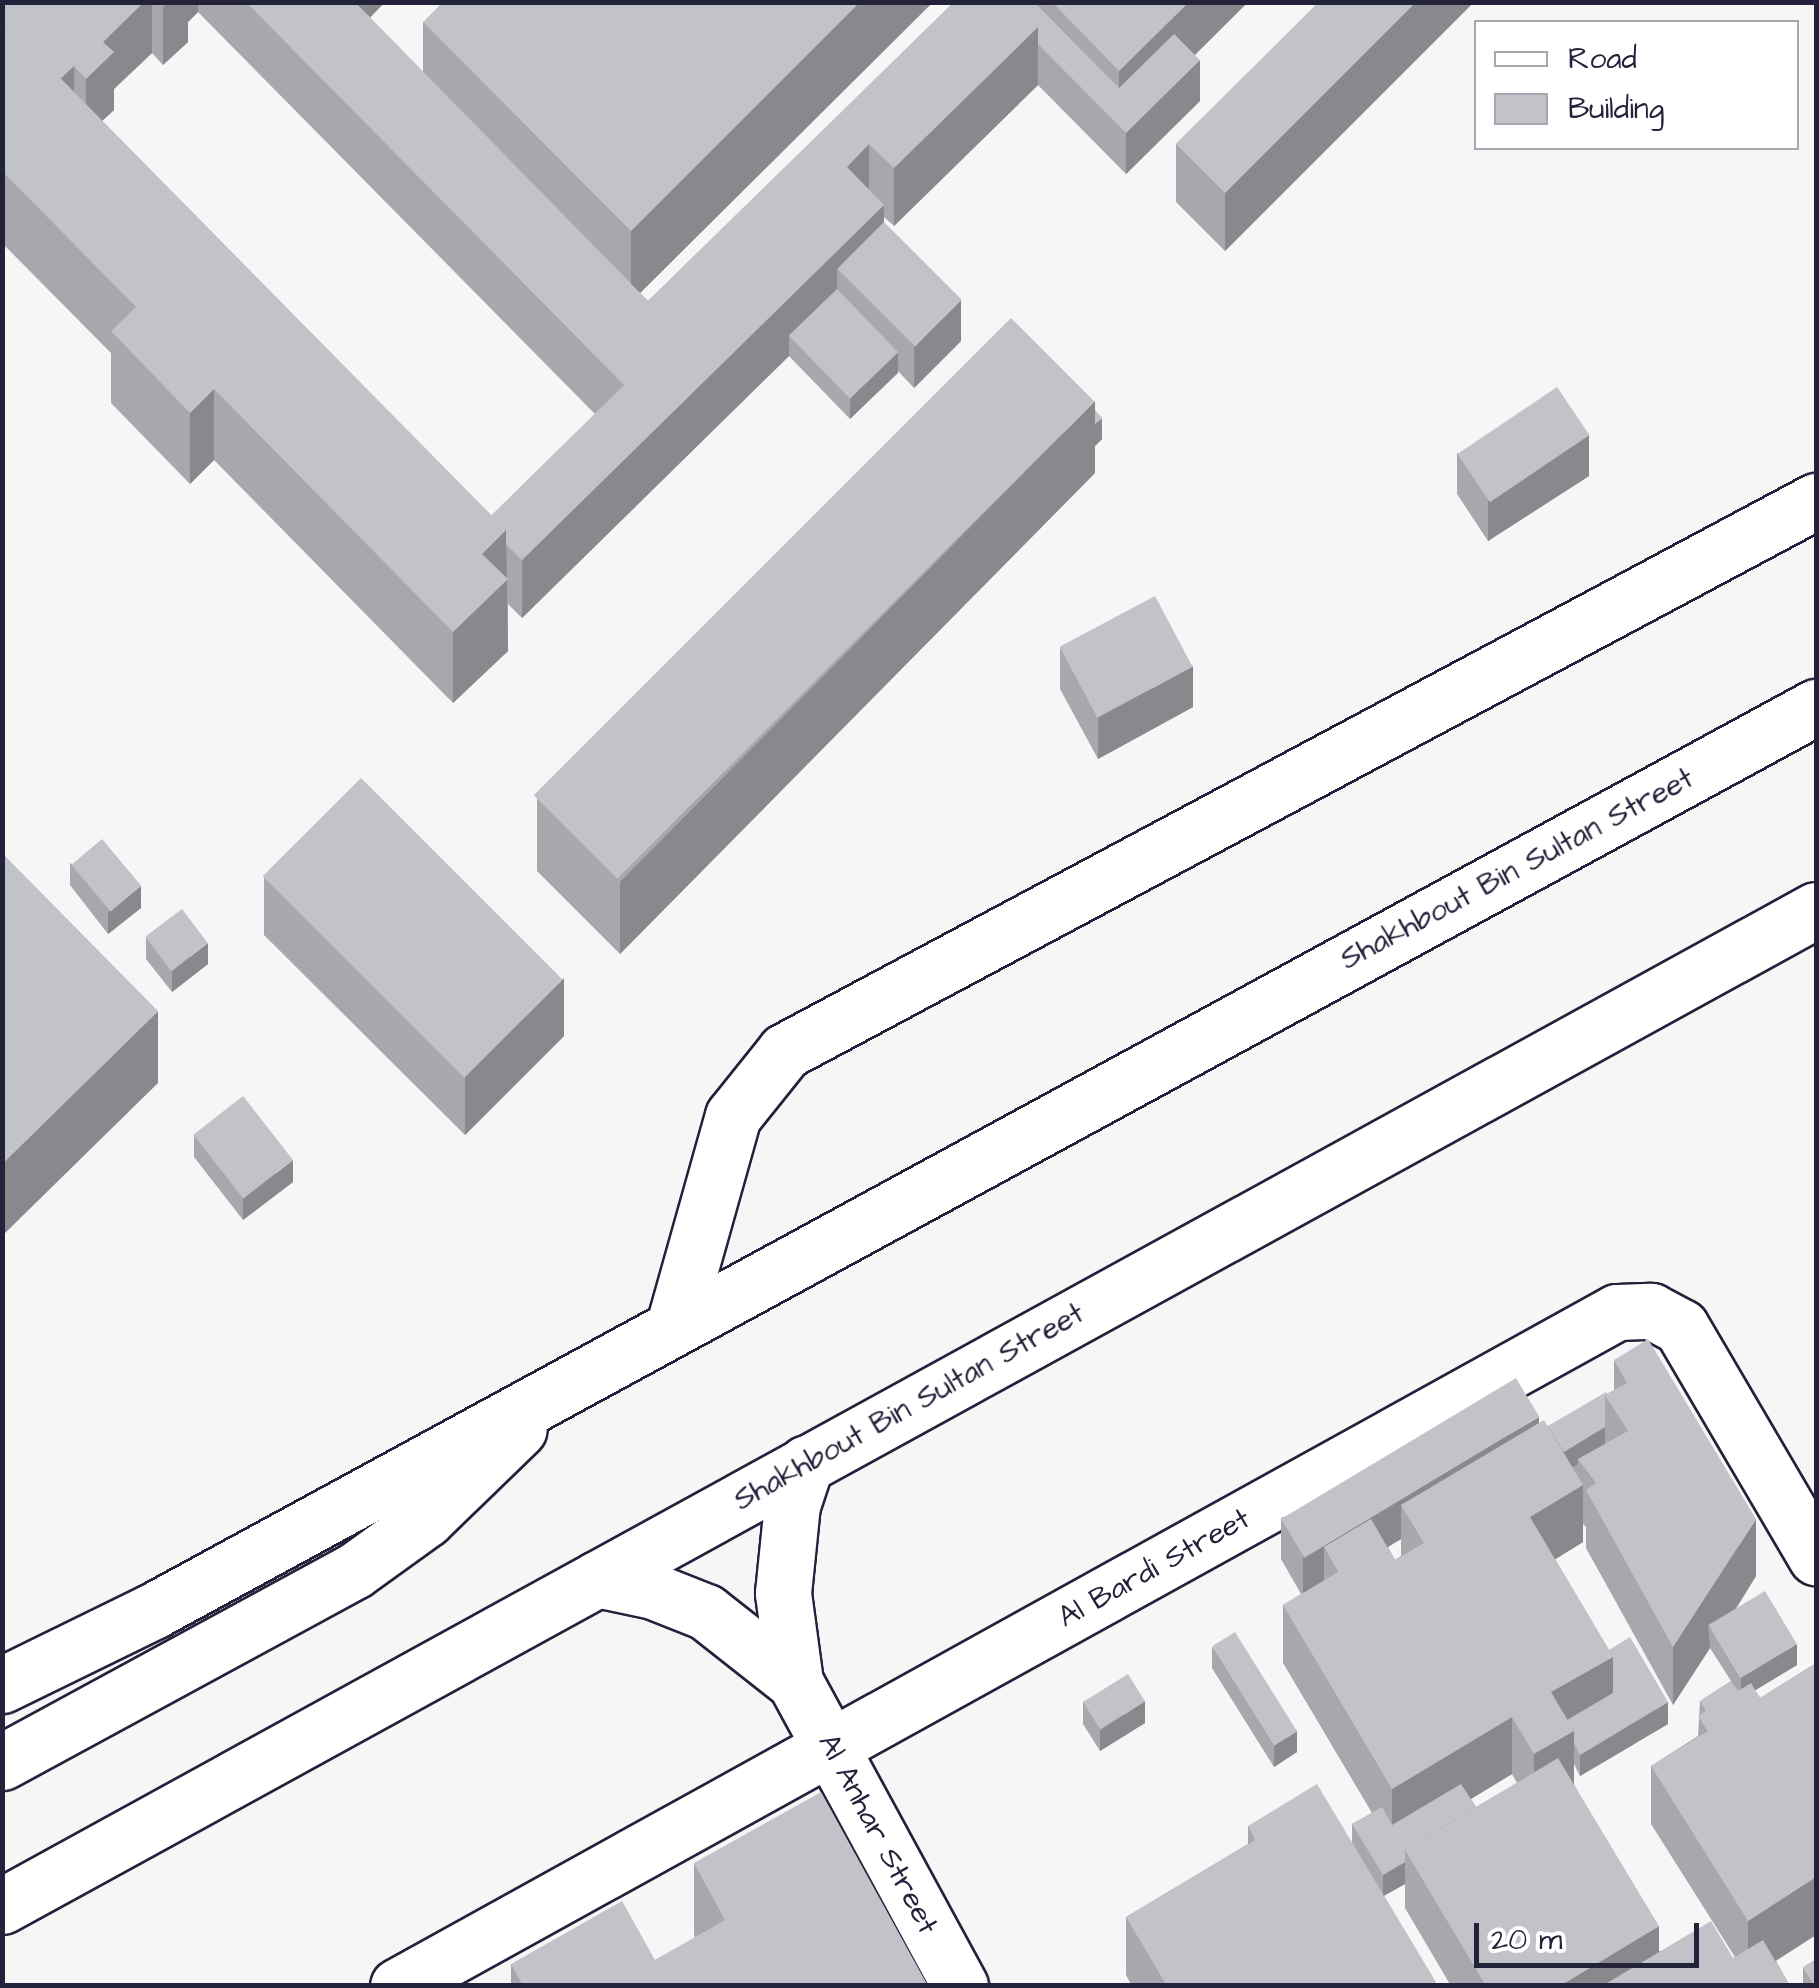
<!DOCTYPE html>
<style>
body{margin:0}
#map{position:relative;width:1819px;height:1988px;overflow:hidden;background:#f6f6f7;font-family:"Architects Daughter",sans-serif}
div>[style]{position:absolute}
.roads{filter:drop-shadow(2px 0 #22223b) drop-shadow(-2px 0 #22223b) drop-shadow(0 2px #22223b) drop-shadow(0 -2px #22223b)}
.minor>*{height:55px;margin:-27.5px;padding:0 27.5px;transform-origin:27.5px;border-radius:27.5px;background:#fff}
.major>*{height:55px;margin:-27.5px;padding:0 27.5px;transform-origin:27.5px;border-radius:27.5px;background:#fff}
.wall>*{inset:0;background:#a7a7ad}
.shaded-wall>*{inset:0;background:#88888d}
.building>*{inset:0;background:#c2c2c9;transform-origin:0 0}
span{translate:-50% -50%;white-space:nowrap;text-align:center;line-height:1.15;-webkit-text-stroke:8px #fff;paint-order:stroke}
.street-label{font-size:30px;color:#22223b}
.frame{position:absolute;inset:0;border:5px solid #22223b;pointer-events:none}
.legend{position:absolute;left:1474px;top:20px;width:325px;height:130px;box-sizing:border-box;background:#fff;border:2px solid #a7a7b1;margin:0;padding:12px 18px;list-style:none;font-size:30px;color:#22223b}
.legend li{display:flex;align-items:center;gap:20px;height:50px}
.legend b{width:50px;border:2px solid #a7a7b1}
.scale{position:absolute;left:1474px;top:1923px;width:225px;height:45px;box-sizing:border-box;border:5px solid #22223b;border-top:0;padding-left:12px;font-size:30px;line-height:35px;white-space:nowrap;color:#22223b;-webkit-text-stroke:8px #fff;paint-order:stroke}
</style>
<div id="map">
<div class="roads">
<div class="minor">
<i style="left:675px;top:1322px;width:214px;rotate:-74.3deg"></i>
<i style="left:733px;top:1116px;width:83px;rotate:-51.3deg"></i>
<i style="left:785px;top:1051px;width:1169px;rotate:-28.08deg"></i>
<i style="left:597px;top:1579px;width:57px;rotate:12.1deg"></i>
<i style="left:653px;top:1591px;width:57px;rotate:21.6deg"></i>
<i style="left:706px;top:1612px;width:113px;rotate:38.2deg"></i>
<i style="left:795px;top:1682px;width:346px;rotate:61.5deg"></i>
<i style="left:795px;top:1682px;width:90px;rotate:-97.7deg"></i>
<i style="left:783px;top:1593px;width:88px;rotate:-84.2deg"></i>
<i style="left:792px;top:1505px;width:44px;rotate:-71.6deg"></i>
<i style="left:398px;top:1986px;width:1393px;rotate:-28.94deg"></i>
<i style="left:1617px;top:1312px;width:34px;rotate:-2deg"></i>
<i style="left:1651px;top:1311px;width:34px;rotate:28deg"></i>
<i style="left:1681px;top:1327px;width:267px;rotate:59.6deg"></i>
</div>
<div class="major">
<i style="left:2px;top:1685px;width:168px;rotate:-26.1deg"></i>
<i style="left:153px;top:1611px;width:1893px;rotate:-28.53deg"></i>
<i style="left:2px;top:1762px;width:400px;rotate:-28.5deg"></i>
<i style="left:354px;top:1571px;width:89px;rotate:-35.8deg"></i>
<i style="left:426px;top:1519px;width:129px;rotate:-44.1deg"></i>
<i style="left:2px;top:1906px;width:2069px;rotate:-28.77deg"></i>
</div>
</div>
<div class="wall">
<i style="clip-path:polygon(evenodd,2px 2px,385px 2px,370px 18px,423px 72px,423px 22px,933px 2px,640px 293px,648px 301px,954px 2px,1248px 2px,1195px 55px,1200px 101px,1126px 174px,1038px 85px,894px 226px,884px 217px,884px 222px,961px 341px,914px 388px,898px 371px,850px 419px,789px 356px,522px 618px,508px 604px,508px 651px,453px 703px,214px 460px,190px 484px,111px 403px,111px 353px,2px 243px,2px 2px,198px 12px,595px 414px,491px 516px,102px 121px,114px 110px,114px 89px,152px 53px,163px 65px,188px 42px,188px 22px,198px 12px)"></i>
<i style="clip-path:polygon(1319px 2px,1474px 2px,1225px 251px,1176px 202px,1176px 144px)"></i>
<i style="clip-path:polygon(1095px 410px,1102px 439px,1095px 446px,1095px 473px,620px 954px,537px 871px,537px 799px)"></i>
<i style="clip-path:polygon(1457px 453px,1589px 476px,1488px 541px,1457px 494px)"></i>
<i style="clip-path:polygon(1060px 648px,1193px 707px,1098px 759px,1060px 689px)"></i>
<i style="clip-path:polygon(70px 863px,141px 908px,108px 934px,70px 885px)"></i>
<i style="clip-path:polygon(264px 877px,564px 1036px,465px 1135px,264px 935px)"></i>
<i style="clip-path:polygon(146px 938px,208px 964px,172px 992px,146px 959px)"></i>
<i style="clip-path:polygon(194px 1136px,293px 1182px,243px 1220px,194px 1157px)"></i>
<i style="clip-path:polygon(evenodd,1614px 1360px,1756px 1576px,1736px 1609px,1797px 1665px,1755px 1690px,1760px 1698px,1816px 1663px,1816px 1935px,1776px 1961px,1790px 1986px,1451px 1986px,1405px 1908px,1405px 1884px,1384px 1896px,1438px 1986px,1132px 1986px,1126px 1975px,1126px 1917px,1248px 1844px,1248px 1826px,1352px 1843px,1352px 1824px,1372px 1813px,1283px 1663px,1283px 1605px,1301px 1594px,1281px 1559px,1281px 1518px,1539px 1423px,1548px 1426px,1614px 1390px,1614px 1360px,1583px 1524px,1586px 1527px,1586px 1548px,1673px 1705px,1710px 1648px,1731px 1681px,1700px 1701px,1698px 1736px,1651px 1766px,1651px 1824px,1735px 1957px,1733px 1958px,1659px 1951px,1574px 1784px,1574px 1764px,1580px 1776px,1668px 1724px,1609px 1650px,1555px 1559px,1583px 1542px,1583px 1524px,1614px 1360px,1401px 1539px,1401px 1556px,1395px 1560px,1388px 1547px,1401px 1539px,1614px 1360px,1512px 1774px,1517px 1783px,1476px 1807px,1471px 1799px,1512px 1774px)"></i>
<i style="clip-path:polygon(1212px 1647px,1297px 1752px,1274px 1767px,1212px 1668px)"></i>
<i style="clip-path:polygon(1083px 1702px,1145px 1723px,1100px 1751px,1083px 1724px)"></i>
<i style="clip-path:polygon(694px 1863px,928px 1986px,511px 1986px,511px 1964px,655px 1960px,695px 1938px,694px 1935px)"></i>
<i style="clip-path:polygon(1803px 1967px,1816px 1986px,1803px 1986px)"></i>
</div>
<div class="shaded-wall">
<i style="clip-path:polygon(144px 2px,152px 2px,152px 53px,114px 89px,114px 110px,86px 136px,86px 79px,103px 42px)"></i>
<i style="clip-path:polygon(168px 2px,198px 2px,198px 12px,188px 22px,188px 42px,163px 65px,163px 7px)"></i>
<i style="clip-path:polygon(341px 2px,385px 2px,341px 46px)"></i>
<i style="clip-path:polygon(860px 2px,933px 2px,631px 302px,631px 231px)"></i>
<i style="clip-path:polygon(1189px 2px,1248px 2px,1121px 128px,1119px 126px,1119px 71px)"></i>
<i style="clip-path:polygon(1416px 2px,1474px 2px,1225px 251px,1225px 193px)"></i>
<i style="clip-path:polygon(1038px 27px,1038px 85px,894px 226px,894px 168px)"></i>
<i style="clip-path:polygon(1200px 60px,1200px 101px,1126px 174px,1126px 133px)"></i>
<i style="clip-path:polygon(74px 66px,74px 124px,54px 85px)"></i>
<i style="clip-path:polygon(869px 144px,869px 202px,847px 167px)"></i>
<i style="clip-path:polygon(884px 205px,884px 263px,837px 269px,837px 309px,789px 336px,789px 356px,522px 618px,522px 560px)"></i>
<i style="clip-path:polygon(961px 300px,961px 341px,914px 388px,914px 347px)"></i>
<i style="clip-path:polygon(898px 352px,898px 373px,850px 419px,850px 398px)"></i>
<i style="clip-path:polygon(214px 389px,214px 460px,190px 484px,190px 413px)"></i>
<i style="clip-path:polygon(1095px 401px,1095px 424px,1102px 418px,1102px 439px,1095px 446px,1095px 473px,620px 954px,620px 882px)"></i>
<i style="clip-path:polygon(1589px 435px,1589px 476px,1488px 541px,1488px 501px)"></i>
<i style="clip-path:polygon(506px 530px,508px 651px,453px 703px,453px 632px,482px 554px)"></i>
<i style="clip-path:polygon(1193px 666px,1193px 707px,1098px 759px,1098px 718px)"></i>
<i style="clip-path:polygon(141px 886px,141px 908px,108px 934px,108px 912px)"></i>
<i style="clip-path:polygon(208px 943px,208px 964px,172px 992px,172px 971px)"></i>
<i style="clip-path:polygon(564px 978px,564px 1036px,465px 1135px,465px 1077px)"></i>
<i style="clip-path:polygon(158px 1011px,158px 1083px,2px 1236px,2px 1164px)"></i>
<i style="clip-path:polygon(293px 1160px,293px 1182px,243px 1220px,243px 1199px)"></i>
<i style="clip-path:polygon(1539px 1417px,1539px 1458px,1401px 1505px,1401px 1539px,1338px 1577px,1338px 1572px,1324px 1547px,1324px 1585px,1303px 1597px,1303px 1556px)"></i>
<i style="clip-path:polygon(1605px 1427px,1605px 1448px,1578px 1459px,1578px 1464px,1556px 1477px,1556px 1456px)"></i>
<i style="clip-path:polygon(1583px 1485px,1583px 1542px,1530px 1575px,1530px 1517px)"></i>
<i style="clip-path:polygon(1756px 1519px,1756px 1576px,1717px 1638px,1708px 1625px,1710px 1648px,1673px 1705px,1673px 1647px)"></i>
<i style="clip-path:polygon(1797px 1644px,1797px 1665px,1741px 1699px,1741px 1677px)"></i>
<i style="clip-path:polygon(1613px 1657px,1613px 1714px,1574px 1737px,1574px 1789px,1534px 1812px,1534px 1754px,1551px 1692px)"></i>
<i style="clip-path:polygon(1145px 1701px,1145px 1723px,1100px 1751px,1100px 1730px)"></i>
<i style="clip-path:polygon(1668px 1702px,1668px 1724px,1580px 1776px,1580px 1755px)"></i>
<i style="clip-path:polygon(1512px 1717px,1512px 1774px,1392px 1847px,1392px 1789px)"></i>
<i style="clip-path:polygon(1297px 1731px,1297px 1752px,1274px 1767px,1274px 1746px)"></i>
<i style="clip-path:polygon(1405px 1862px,1405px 1884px,1383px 1896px,1383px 1875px)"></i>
<i style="clip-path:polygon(1816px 1877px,1816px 1935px,1748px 1978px,1748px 1921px)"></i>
<i style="clip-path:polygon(1659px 1926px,1659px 1984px,1560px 1986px)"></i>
</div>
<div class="building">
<i style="clip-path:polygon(8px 2px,144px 2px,103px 42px,114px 52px,86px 79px,74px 66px,60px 79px,10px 27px,2px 33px,2px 7px)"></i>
<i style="clip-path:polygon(246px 2px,355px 2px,648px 301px,954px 2px,1014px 2px,1038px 27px,894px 168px,869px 144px,847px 167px,884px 205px,522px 560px,506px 544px,506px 530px,491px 516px,624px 385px)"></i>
<i style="clip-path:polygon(443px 2px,860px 2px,631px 231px,423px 22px)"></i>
<i style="clip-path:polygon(1013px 2px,1034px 2px,1119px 88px,1174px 34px,1200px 60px,1126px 133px,1038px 44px,1038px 27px)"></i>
<i style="clip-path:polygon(1052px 2px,1189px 2px,1119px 71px)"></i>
<i style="clip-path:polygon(1319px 2px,1416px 2px,1225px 193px,1176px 144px)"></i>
<i style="clip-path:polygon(10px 27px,506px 530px,482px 554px,508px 579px,453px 632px,214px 389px,190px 413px,111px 331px,136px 307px,2px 171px,2px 34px)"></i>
<i style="left:884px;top:222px;width:110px;height:66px;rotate:45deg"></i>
<i style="left:837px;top:289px;width:88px;height:67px;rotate:46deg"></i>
<i style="left:1011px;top:318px;width:118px;height:675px;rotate:45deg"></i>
<i style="left:1557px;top:387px;width:58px;height:120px;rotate:56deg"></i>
<i style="clip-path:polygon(1095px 410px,1102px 418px,1095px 424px)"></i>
<i style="left:1155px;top:596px;width:80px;height:108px;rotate:62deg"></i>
<i style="left:361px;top:778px;width:285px;height:139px;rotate:45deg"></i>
<i style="left:102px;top:839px;width:61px;height:40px;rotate:50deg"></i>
<i style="clip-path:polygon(2px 853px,158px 1011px,2px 1164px)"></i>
<i style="left:182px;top:909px;width:43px;height:46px;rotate:53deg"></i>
<i style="left:243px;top:1096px;width:81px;height:63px;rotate:52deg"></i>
<i style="clip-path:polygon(1648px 1339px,1756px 1519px,1673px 1647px,1586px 1490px,1596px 1483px,1578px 1459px,1628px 1431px,1605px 1395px,1627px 1383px,1614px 1360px)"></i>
<i style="left:1516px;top:1378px;width:45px;height:274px;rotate:59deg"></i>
<i style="clip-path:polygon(1606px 1392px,1607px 1394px,1605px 1395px,1605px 1427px,1564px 1452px,1548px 1426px)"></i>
<i style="clip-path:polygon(1544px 1420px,1583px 1485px,1530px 1517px,1613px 1657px,1551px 1692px,1574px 1731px,1534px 1754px,1512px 1717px,1392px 1789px,1283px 1605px,1338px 1572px,1324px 1547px,1371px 1519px,1395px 1560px,1424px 1543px,1401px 1505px)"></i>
<i style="left:1765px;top:1591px;width:62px;height:66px;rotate:59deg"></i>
<i style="left:1235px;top:1632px;width:117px;height:27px;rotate:58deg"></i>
<i style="clip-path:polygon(1630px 1637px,1668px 1702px,1580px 1755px,1574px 1743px,1574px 1731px,1567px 1720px,1613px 1693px,1613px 1657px,1609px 1650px)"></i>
<i style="clip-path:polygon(1816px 1663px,1816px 1877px,1748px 1921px,1651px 1766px,1708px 1731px,1698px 1716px,1706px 1711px,1700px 1701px,1731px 1681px,1738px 1691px,1751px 1683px,1760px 1698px)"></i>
<i style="left:1128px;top:1674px;width:32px;height:53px;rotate:58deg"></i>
<i style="clip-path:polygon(1558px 1758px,1659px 1926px,1560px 1986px,1486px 1986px,1405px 1850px)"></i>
<i style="clip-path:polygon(1317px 1784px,1438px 1986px,1167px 1986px,1126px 1917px,1255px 1840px,1248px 1826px)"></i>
<i style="clip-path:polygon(1461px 1784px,1476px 1807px,1405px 1850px,1405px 1862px,1383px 1875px,1352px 1824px,1382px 1807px,1392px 1825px)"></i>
<i style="clip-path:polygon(821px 1792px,928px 1986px,523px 1986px,511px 1964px,622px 1901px,655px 1960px,725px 1920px,694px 1863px)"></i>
<i style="clip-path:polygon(1711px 1921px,1733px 1958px,1763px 1940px,1790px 1986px,1602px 1986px)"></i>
<i style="clip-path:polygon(1816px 1959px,1816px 1979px,1812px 1982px,1803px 1967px)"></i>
<i style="clip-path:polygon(1816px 1979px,1816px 1986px,1806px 1986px)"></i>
</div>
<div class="street-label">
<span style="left:1517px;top:869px;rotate:-28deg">Shakhbout Bin Sultan Street</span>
<span style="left:909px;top:1407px;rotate:-29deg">Shakhbout Bin Sultan Street</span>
<span style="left:1154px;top:1568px;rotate:-29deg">Al Bardi Street</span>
<span style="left:878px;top:1834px;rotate:62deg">Al Anhar Street</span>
</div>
<div class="frame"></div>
<ul class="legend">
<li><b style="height:12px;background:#fff"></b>Road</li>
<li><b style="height:28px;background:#c2c2c9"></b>Building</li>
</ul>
<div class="scale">20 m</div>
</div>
